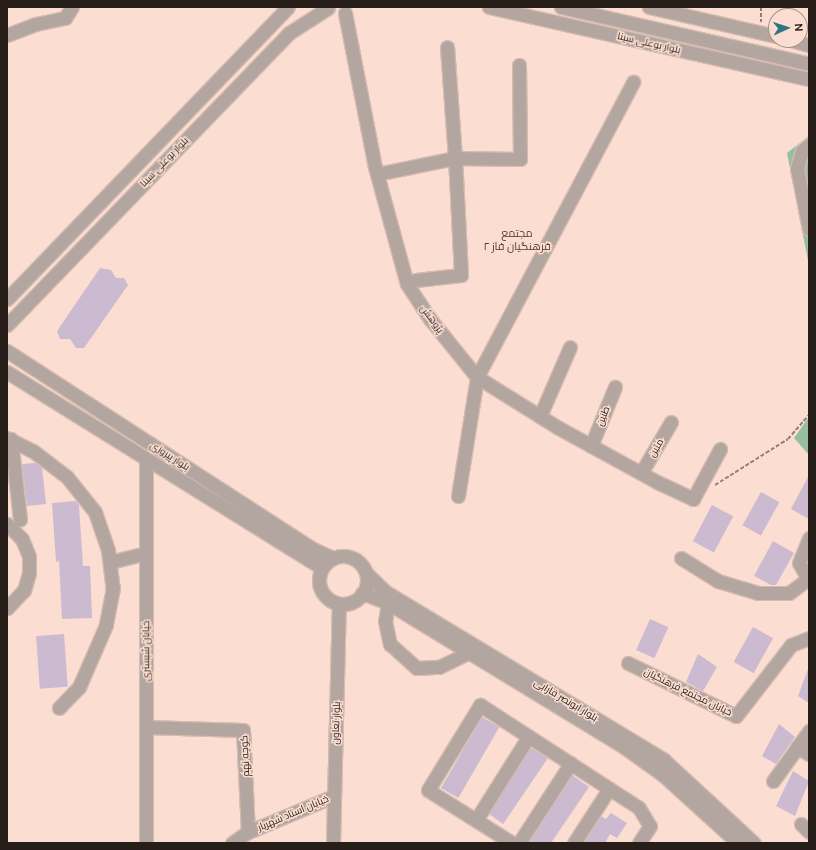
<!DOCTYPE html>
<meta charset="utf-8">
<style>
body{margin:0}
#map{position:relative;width:816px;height:850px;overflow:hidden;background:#fbded1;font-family:Ubuntu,Cairo,sans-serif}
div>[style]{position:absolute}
.green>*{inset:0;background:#96bf9f}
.building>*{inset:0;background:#ccbad0;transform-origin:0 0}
.path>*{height:2px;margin-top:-1px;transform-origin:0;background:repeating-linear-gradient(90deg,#927e76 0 4px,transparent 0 6px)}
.roads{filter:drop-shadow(1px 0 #d5bbb0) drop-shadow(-1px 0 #d5bbb0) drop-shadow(0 1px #d5bbb0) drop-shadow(0 -1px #d5bbb0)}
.minor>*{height:13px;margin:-6.5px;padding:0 6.5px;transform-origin:6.5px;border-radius:6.5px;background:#b3a6a1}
.minor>.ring{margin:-6.5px;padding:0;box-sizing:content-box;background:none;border:13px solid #b3a6a1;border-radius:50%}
span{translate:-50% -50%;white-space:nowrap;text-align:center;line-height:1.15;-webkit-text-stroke:3px #fbded1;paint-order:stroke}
.street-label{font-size:10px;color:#271d19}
.neighbourhood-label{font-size:11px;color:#533c32}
.frame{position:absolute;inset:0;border:8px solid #271d19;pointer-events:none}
.north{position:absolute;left:768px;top:8px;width:40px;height:40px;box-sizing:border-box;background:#fbded1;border:1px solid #a69187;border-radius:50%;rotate:87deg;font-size:11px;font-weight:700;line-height:16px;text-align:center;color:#271d19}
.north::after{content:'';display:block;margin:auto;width:14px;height:18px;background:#307583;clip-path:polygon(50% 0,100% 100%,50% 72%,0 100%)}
</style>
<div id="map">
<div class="green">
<i style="clip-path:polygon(809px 136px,809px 266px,787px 153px)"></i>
<i style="clip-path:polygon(809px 417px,809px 455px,794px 438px)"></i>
</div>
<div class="building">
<i style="clip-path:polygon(100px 268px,111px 270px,116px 278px,124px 278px,128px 285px,84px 348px,76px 348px,70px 339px,60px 339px,57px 331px)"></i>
<i style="clip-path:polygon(35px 463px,42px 468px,46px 504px,27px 506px,22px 464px)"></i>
<i style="clip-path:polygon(809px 475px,809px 519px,791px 509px)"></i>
<i style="left:761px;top:492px;width:21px;height:38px;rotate:29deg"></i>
<i style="clip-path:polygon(76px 501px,79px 505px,83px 566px,90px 566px,92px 618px,62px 619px,59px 561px,56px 562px,52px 503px)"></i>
<i style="left:712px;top:505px;width:24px;height:41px;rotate:28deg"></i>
<i style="clip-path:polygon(773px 541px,794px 553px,776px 585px,771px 585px,754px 576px)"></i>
<i style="left:650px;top:619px;width:20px;height:34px;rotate:24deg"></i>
<i style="left:753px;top:627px;width:23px;height:40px;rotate:29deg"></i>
<i style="left:64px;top:634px;width:53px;height:28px;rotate:86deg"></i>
<i style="clip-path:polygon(698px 654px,717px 667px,703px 691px,686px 682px)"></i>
<i style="clip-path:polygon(808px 669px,809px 669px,809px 703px,798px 696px)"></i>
<i style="left:482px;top:717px;width:20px;height:82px;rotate:30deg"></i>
<i style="clip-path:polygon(779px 724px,795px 737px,776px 764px,762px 756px)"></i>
<i style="clip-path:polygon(531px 748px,548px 758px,503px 824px,489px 814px)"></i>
<i style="clip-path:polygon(793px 771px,809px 781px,795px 816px,776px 806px)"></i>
<i style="clip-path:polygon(572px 775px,589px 787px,551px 843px,529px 843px)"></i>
<i style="clip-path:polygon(611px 813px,627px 823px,617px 838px,610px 834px,605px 843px,584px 843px,601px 816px,606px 819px)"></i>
</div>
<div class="path">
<i style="left:761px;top:7px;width:15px;rotate:90deg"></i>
<i style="left:715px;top:485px;width:86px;rotate:-32.2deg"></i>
<i style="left:788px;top:439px;width:32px;rotate:-49deg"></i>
</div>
<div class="roads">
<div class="minor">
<i style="left:489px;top:7px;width:328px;rotate:12.7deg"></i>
<i style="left:561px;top:7px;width:254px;rotate:12.9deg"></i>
<i style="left:649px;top:7px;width:130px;rotate:12.9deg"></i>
<i style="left:345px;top:13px;width:157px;rotate:79deg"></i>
<i style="left:375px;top:167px;width:121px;rotate:74.7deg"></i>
<i style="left:407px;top:284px;width:42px;rotate:56.7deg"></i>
<i style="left:430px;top:319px;width:75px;rotate:51deg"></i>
<i style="left:477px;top:377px;width:94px;rotate:32deg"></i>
<i style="left:557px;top:427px;width:114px;rotate:28.8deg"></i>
<i style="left:657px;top:482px;width:40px;rotate:25deg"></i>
<i style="left:693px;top:499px;width:57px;rotate:-61.6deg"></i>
<i style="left:7px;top:35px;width:31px;rotate:-21deg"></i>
<i style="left:36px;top:24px;width:30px;rotate:-12deg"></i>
<i style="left:65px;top:18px;width:13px;rotate:-58deg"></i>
<i style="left:791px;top:40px;width:19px;rotate:16deg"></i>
<i style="left:809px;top:145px;width:9px;rotate:139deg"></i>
<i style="left:802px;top:151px;width:18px;rotate:106deg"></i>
<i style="left:797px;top:168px;width:62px;rotate:78.9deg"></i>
<i style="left:377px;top:174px;width:80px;rotate:-11.6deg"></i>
<i style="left:455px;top:158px;width:111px;rotate:-94.1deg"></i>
<i style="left:416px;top:280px;width:45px;rotate:-6.3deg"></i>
<i style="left:461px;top:275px;width:117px;rotate:-92.9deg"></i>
<i style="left:455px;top:158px;width:65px;rotate:0.9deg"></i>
<i style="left:520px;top:159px;width:94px;rotate:-90.6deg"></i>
<i style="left:7px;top:299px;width:405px;rotate:-46.1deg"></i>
<i style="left:7px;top:325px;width:406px;rotate:-46deg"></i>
<i style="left:289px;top:33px;width:46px;rotate:-32.7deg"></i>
<i style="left:7px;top:351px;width:367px;rotate:32.9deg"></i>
<i style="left:315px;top:550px;width:20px;rotate:24deg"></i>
<i style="left:7px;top:372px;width:371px;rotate:31.9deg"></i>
<i style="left:540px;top:416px;width:75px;rotate:-66.5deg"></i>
<i style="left:7px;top:438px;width:29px;rotate:27deg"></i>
<i style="left:33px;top:451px;width:43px;rotate:37.4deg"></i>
<i style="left:67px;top:477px;width:45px;rotate:51.3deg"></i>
<i style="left:95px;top:512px;width:40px;rotate:71.1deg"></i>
<i style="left:108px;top:550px;width:38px;rotate:83deg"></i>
<i style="left:113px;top:588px;width:38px;rotate:101deg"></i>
<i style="left:106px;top:625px;width:68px;rotate:113.5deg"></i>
<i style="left:79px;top:687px;width:29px;rotate:134deg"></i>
<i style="left:11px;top:439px;width:81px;rotate:83.6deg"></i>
<i style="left:591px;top:446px;width:64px;rotate:-67.9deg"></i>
<i style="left:146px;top:459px;width:384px;rotate:90deg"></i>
<i style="left:641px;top:473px;width:59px;rotate:-59.5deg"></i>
<i style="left:458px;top:496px;width:121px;rotate:-80.9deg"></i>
<i style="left:477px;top:377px;width:334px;rotate:-62.1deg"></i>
<i style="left:7px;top:524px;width:21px;rotate:45deg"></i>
<i style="left:22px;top:539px;width:18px;rotate:68deg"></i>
<i style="left:29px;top:556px;width:17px;rotate:90deg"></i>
<i style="left:29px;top:573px;width:18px;rotate:106deg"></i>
<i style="left:24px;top:590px;width:25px;rotate:133deg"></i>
<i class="ring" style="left:319px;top:556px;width:35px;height:35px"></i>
<i style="left:681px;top:558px;width:44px;rotate:31.9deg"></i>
<i style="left:718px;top:581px;width:42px;rotate:16.7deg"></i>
<i style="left:758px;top:593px;width:31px"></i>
<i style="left:789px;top:593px;width:25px;rotate:-37deg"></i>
<i style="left:110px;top:562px;width:37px;rotate:-14deg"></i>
<i style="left:366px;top:573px;width:28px;rotate:44deg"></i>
<i style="left:386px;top:592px;width:325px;rotate:31.1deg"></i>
<i style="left:664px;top:760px;width:122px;rotate:42.7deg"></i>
<i style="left:808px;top:579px;width:18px;rotate:-119deg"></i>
<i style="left:799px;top:563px;width:27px;rotate:-68deg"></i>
<i style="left:362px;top:593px;width:28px;rotate:21deg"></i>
<i style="left:388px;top:603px;width:276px;rotate:31.4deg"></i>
<i style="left:624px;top:747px;width:48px;rotate:35.7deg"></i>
<i style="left:663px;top:775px;width:101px;rotate:42.2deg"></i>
<i style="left:388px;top:603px;width:18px;rotate:99deg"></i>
<i style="left:385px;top:621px;width:24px;rotate:78deg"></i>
<i style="left:390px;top:644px;width:36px;rotate:42deg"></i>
<i style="left:417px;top:668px;width:22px;rotate:-3deg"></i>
<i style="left:439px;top:667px;width:32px;rotate:-26deg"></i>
<i style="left:468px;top:653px;width:7px;rotate:-56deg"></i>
<i style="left:628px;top:663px;width:120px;rotate:26.1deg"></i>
<i style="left:736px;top:716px;width:90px;rotate:-52.2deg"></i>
<i style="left:791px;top:645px;width:19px;rotate:-21deg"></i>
<i style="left:146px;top:727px;width:97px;rotate:1.8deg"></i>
<i style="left:243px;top:730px;width:102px;rotate:87.2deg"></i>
<i style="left:797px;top:747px;width:14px;rotate:30deg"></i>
<i style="left:773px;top:781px;width:62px;rotate:-54.2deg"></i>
<i style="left:476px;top:820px;width:99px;rotate:-57.8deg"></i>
<i style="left:801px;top:824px;width:11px;rotate:45deg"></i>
<i style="left:232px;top:843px;width:19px;rotate:-35deg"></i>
<i style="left:248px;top:832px;width:93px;rotate:-22.7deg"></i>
<i style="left:333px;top:843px;width:239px;rotate:-88.6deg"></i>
<i style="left:512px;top:843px;width:99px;rotate:-147.8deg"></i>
<i style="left:428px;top:790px;width:100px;rotate:-58.5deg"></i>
<i style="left:480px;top:705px;width:189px;rotate:32.9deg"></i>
<i style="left:639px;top:808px;width:21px;rotate:59deg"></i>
<i style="left:650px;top:826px;width:20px;rotate:123deg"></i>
<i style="left:519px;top:843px;width:95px;rotate:-57deg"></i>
<i style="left:574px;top:843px;width:64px;rotate:-57.1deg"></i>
</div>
</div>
<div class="street-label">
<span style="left:649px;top:43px;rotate:13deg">بلوار بوعلی سینا</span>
<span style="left:164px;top:162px;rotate:-46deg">بلوار بوعلی سینا</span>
<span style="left:432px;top:319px;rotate:54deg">پژوهش</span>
<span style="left:603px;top:416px;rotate:-68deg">طنین</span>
<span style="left:656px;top:448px;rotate:-60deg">متین</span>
<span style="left:170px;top:456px;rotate:33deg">بلوار پیروزی</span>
<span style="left:146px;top:651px;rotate:-90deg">خیابان شبستری</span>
<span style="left:688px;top:692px;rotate:26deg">خیابان مجتمع فرهنگیان</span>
<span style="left:566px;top:700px;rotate:31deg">بلوار ابونصر فارابی</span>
<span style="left:336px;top:723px;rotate:-88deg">بلوار تعاون</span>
<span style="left:245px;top:756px;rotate:-93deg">کوچه نهم</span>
<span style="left:293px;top:813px;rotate:-23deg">خیابان استاد شهریار</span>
</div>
<div class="neighbourhood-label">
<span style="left:517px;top:240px">مجتمع<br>فرهنگیان فاز ۲</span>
</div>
<div class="frame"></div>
<div class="north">N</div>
</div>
